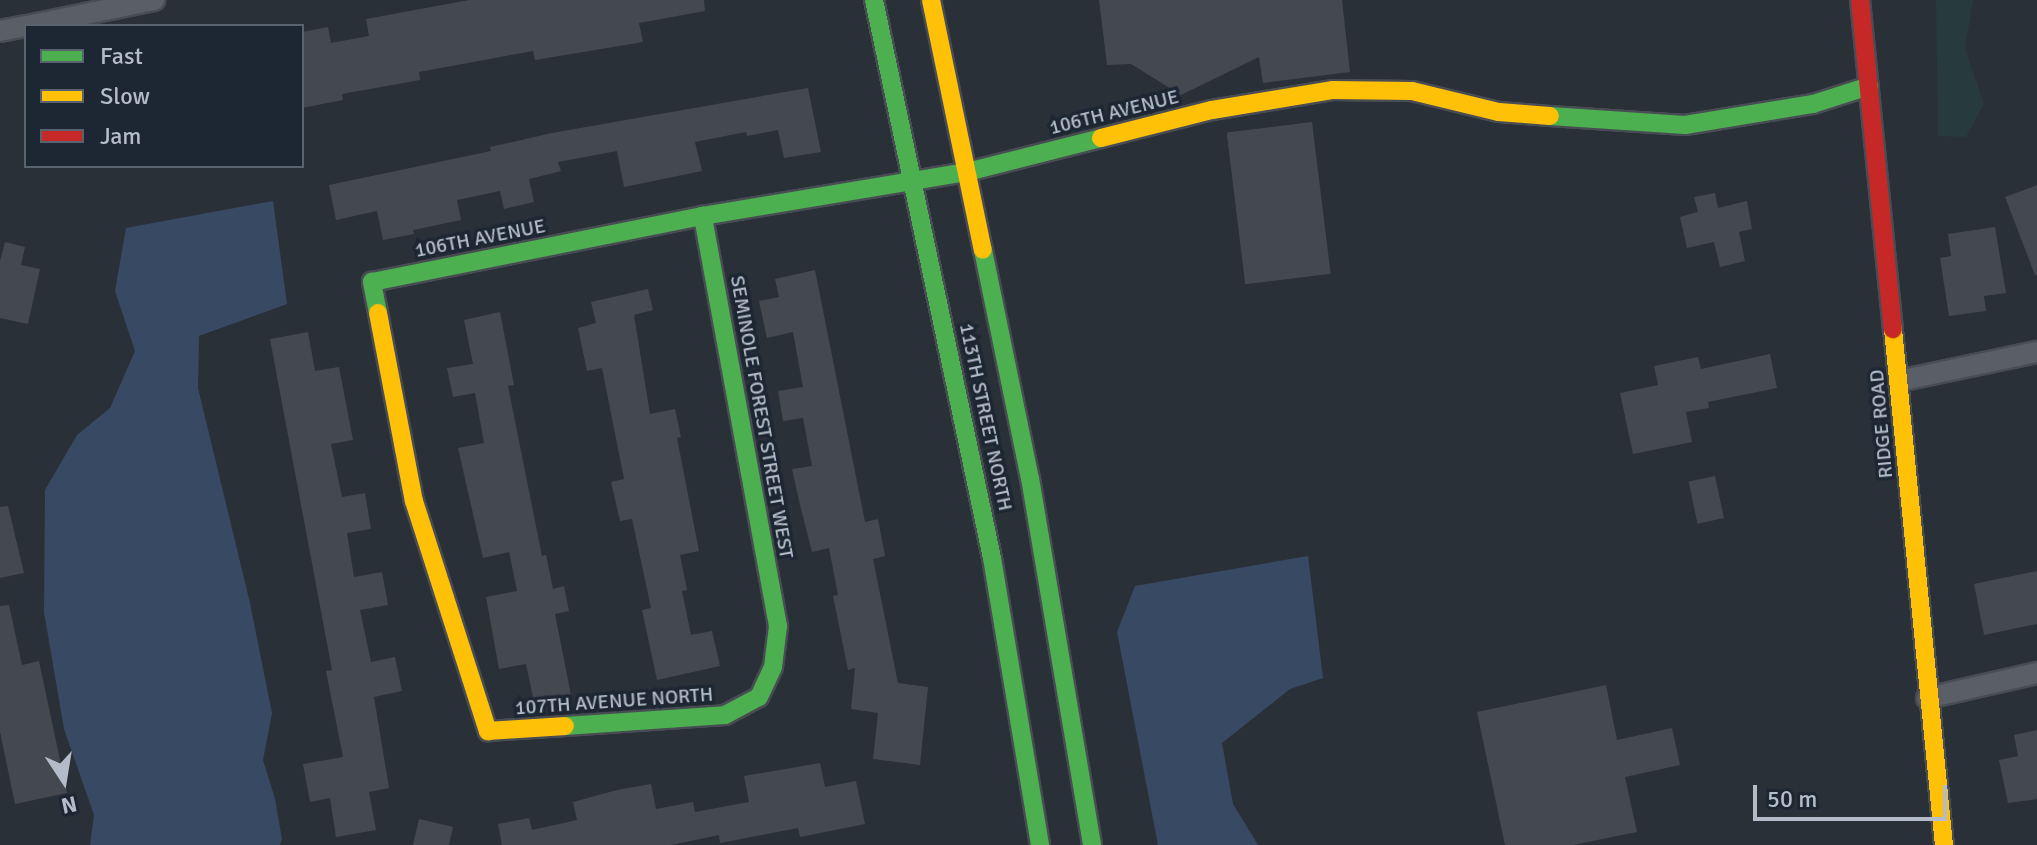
<!DOCTYPE html>
<style>
body{margin:0}
#map{position:relative;width:2037px;height:845px;overflow:hidden;background:#2a3038;font-family:Signika,sans-serif}
div>[style]{position:absolute}
.green>*{inset:0;background:#273a3e}
.water>*{inset:0;background:#384963}
.building>*{inset:0;background:#444950;transform-origin:0 0}
.roads{filter:drop-shadow(2px 0 #484c53) drop-shadow(-2px 0 #484c53) drop-shadow(0 2px #484c53) drop-shadow(0 -2px #484c53)}
.street>*{height:20px;margin:-10px;padding:0 10px;transform-origin:10px;border-radius:10px;background:#5a5e66}
.fast>*{height:18px;margin:-9px;padding:0 9px;transform-origin:9px;border-radius:9px;background:#4caf50}
.slow>*{height:18px;margin:-9px;padding:0 9px;transform-origin:9px;border-radius:9px;background:#ffc107}
.jam>*{height:18px;margin:-9px;padding:0 9px;transform-origin:9px;border-radius:9px;background:#c62828}
span{translate:-50% -50%;white-space:nowrap;text-align:center;line-height:1.15;-webkit-text-stroke:7px #1d2633;paint-order:stroke}
.street-label{font-size:20px;color:#b4bcc9}
.legend{position:absolute;left:24px;top:24px;width:280px;height:144px;box-sizing:border-box;background:#1d2633;border:2px solid #59626f;margin:0;padding:10px 14px;list-style:none;font-size:24px;color:#b4bcc9}
.legend li{display:flex;align-items:center;gap:16px;height:40px}
.legend b{width:40px;border:2px solid #59626f}
.north{position:absolute;left:24px;top:741px;width:80px;height:80px;-webkit-text-stroke:6px #1d2633;paint-order:stroke;rotate:168deg;font-size:22px;font-weight:700;line-height:32px;text-align:center;color:#b4bcc9}
.north::after{content:'';display:block;margin:auto;width:28px;height:36px;background:#b4bcc9;clip-path:polygon(50% 0,100% 100%,50% 72%,0 100%)}
.scale{position:absolute;left:1753px;top:785px;width:194px;height:36px;box-sizing:border-box;border:4px solid #b4bcc9;border-top:0;padding-left:10px;font-size:24px;line-height:28px;white-space:nowrap;color:#b4bcc9;-webkit-text-stroke:6px #1d2633;paint-order:stroke}
</style>
<div id="map">
<div class="green">
<i style="clip-path:polygon(1936px 0,1973px 0,1965px 49px,1984px 104px,1966px 137px,1938px 136px)"></i>
</div>
<div class="water">
<i style="clip-path:polygon(273px 201px,287px 304px,199px 336px,198px 388px,250px 603px,272px 713px,263px 760px,275px 799px,282px 839px,280px 845px,90px 845px,94px 815px,64px 729px,44px 612px,45px 490px,77px 435px,110px 408px,135px 351px,115px 291px,126px 228px)"></i>
<i style="clip-path:polygon(1308px 556px,1323px 678px,1290px 689px,1222px 743px,1233px 804px,1258px 845px,1158px 845px,1117px 632px,1135px 586px)"></i>
</div>
<div class="building">
<i style="clip-path:polygon(469px 0,704px 0,705px 11px,639px 23px,643px 42px,535px 60px,533px 51px,419px 72px,420px 80px,342px 94px,343px 100px,302px 108px,302px 32px,328px 27px,331px 43px,369px 36px,366px 19px)"></i>
<i style="clip-path:polygon(1099px 0,1342px 0,1350px 72px,1263px 83px,1259px 57px,1181px 95px,1131px 64px,1107px 65px)"></i>
<i style="clip-path:polygon(808px 88px,821px 152px,784px 158px,778px 130px,747px 136px,746px 132px,695px 142px,702px 171px,624px 187px,617px 151px,558px 162px,561px 171px,529px 179px,534px 202px,504px 209px,500px 191px,457px 200px,461px 220px,413px 230px,414px 234px,383px 240px,377px 211px,336px 220px,329px 185px,491px 151px,490px 147px,552px 133px)"></i>
<i style="left:1312px;top:122px;width:153px;height:86px;rotate:83deg"></i>
<i style="clip-path:polygon(2037px 185px,2037px 275px,2035px 275px,2005px 197px)"></i>
<i style="clip-path:polygon(1715px 193px,1718px 208px,1747px 201px,1752px 229px,1739px 232px,1745px 261px,1720px 267px,1714px 242px,1687px 248px,1680px 217px,1698px 212px,1694px 197px)"></i>
<i style="clip-path:polygon(1995px 227px,2006px 293px,1984px 296px,1986px 311px,1949px 316px,1940px 258px,1951px 256px,1948px 234px)"></i>
<i style="clip-path:polygon(5px 242px,25px 247px,21px 265px,40px 269px,28px 324px,0 318px,0 261px)"></i>
<i style="clip-path:polygon(815px 270px,865px 522px,878px 519px,885px 556px,873px 559px,898px 683px,928px 687px,920px 765px,873px 759px,878px 713px,851px 709px,855px 668px,848px 670px,833px 596px,838px 595px,829px 548px,812px 552px,800px 505px,792px 469px,812px 466px,803px 418px,783px 421px,778px 391px,803px 387px,793px 332px,767px 338px,759px 301px,779px 297px,775px 279px)"></i>
<i style="clip-path:polygon(648px 289px,653px 310px,634px 315px,650px 414px,675px 409px,681px 437px,677px 438px,699px 551px,680px 555px,687px 590px,682px 591px,691px 635px,712px 631px,720px 666px,657px 680px,642px 610px,651px 608px,632px 519px,620px 521px,611px 482px,624px 479px,602px 368px,587px 371px,578px 328px,596px 323px,591px 302px)"></i>
<i style="clip-path:polygon(500px 312px,514px 385px,508px 386px,542px 556px,546px 555px,553px 589px,564px 586px,569px 611px,555px 614px,571px 695px,534px 702px,526px 664px,499px 669px,486px 597px,517px 591px,509px 552px,483px 558px,458px 448px,484px 443px,475px 393px,453px 397px,447px 368px,473px 364px,464px 320px)"></i>
<i style="clip-path:polygon(308px 332px,315px 371px,339px 367px,353px 440px,331px 444px,342px 497px,365px 493px,371px 529px,347px 533px,354px 577px,382px 572px,388px 605px,360px 610px,371px 662px,395px 657px,402px 691px,374px 697px,389px 788px,369px 792px,376px 830px,336px 837px,330px 798px,310px 802px,303px 764px,343px 757px,326px 671px,332px 670px,270px 339px)"></i>
<i style="clip-path:polygon(1770px 354px,1777px 388px,1708px 402px,1709px 408px,1686px 412px,1692px 442px,1633px 454px,1620px 393px,1658px 385px,1654px 366px,1698px 357px,1701px 369px)"></i>
<i style="left:1715px;top:476px;width:43px;height:27px;rotate:78deg"></i>
<i style="clip-path:polygon(8px 506px,24px 573px,0 578px,0 507px)"></i>
<i style="clip-path:polygon(2037px 571px,2037px 624px,1984px 635px,1974px 584px)"></i>
<i style="clip-path:polygon(9px 605px,22px 665px,39px 661px,67px 793px,15px 804px,0 732px,0 606px)"></i>
<i style="clip-path:polygon(1606px 685px,1617px 740px,1672px 728px,1680px 765px,1625px 777px,1637px 832px,1573px 845px,1505px 845px,1477px 712px)"></i>
<i style="clip-path:polygon(2037px 730px,2037px 799px,2008px 803px,1999px 760px,2018px 756px,2014px 735px)"></i>
<i style="clip-path:polygon(820px 763px,825px 787px,856px 781px,865px 824px,800px 837px,798px 828px,720px 843px,719px 835px,671px 845px,502px 845px,498px 824px,529px 818px,532px 830px,577px 820px,573px 802px,617px 790px,651px 784px,656px 809px,693px 802px,695px 812px,749px 802px,744px 776px)"></i>
<i style="clip-path:polygon(419px 819px,453px 827px,449px 845px,413px 845px)"></i>
</div>
<div class="roads">
<div class="street">
<i style="left:27px;top:26px;width:130px;rotate:-11.6deg"></i>
<i style="left:0;top:31px;width:26px;rotate:-11deg"></i>
<i style="left:1899px;top:381px;width:141px;rotate:-11.9deg"></i>
<i style="left:1927px;top:698px;width:113px;rotate:-12.8deg"></i>
</div>
<div class="fast">
<i style="left:874px;top:0;width:570px;rotate:78.06deg"></i>
<i style="left:992px;top:558px;width:291px;rotate:80.5deg"></i>
<i style="left:1550px;top:116px;width:135px;rotate:3.8deg"></i>
<i style="left:1685px;top:125px;width:130px;rotate:-9.3deg"></i>
<i style="left:1813px;top:104px;width:59px;rotate:-17.8deg"></i>
<i style="left:983px;top:250px;width:233px;rotate:78.4deg"></i>
<i style="left:1030px;top:478px;width:372px;rotate:80.4deg"></i>
<i style="left:378px;top:313px;width:32px;rotate:-101deg"></i>
<i style="left:372px;top:282px;width:338px;rotate:-11.3deg"></i>
<i style="left:703px;top:216px;width:268px;rotate:-9.5deg"></i>
<i style="left:967px;top:172px;width:138px;rotate:-14.2deg"></i>
<i style="left:565px;top:726px;width:160px;rotate:-3.9deg"></i>
<i style="left:725px;top:715px;width:38px;rotate:-28deg"></i>
<i style="left:759px;top:697px;width:33px;rotate:-65deg"></i>
<i style="left:773px;top:667px;width:41px;rotate:-83deg"></i>
<i style="left:778px;top:626px;width:417px;rotate:-100.4deg"></i>
</div>
<div class="slow">
<i style="left:931px;top:0;width:255px;rotate:78.3deg"></i>
<i style="left:1101px;top:138px;width:114px;rotate:-14.2deg"></i>
<i style="left:1212px;top:110px;width:123px;rotate:-9.4deg"></i>
<i style="left:1333px;top:90px;width:79px;rotate:0.7deg"></i>
<i style="left:1412px;top:91px;width:89px;rotate:13.6deg"></i>
<i style="left:1499px;top:112px;width:51px;rotate:4.5deg"></i>
<i style="left:378px;top:313px;width:191px;rotate:79.2deg"></i>
<i style="left:414px;top:501px;width:242px;rotate:72.2deg"></i>
<i style="left:488px;top:731px;width:77px;rotate:-3.7deg"></i>
<i style="left:1893px;top:329px;width:519px;rotate:84.36deg"></i>
</div>
<div class="jam">
<i style="left:1860px;top:0;width:331px;rotate:84.3deg"></i>
</div>
</div>
<div class="street-label">
<span style="left:1114px;top:112px;rotate:-14deg">106TH AVENUE</span>
<span style="left:480px;top:238px;rotate:-11deg">106TH AVENUE</span>
<span style="left:762px;top:417px;rotate:80deg">SEMINOLE FOREST STREET WEST</span>
<span style="left:986px;top:417px;rotate:78deg">113TH STREET NORTH</span>
<span style="left:1881px;top:424px;rotate:-95deg">RIDGE ROAD</span>
<span style="left:614px;top:701px;rotate:-4deg">107TH AVENUE NORTH</span>
</div>
<ul class="legend">
<li><b style="height:10px;background:#4caf50"></b>Fast</li>
<li><b style="height:10px;background:#ffc107"></b>Slow</li>
<li><b style="height:10px;background:#c62828"></b>Jam</li>
</ul>
<div class="north">N</div>
<div class="scale">50 m</div>
</div>
